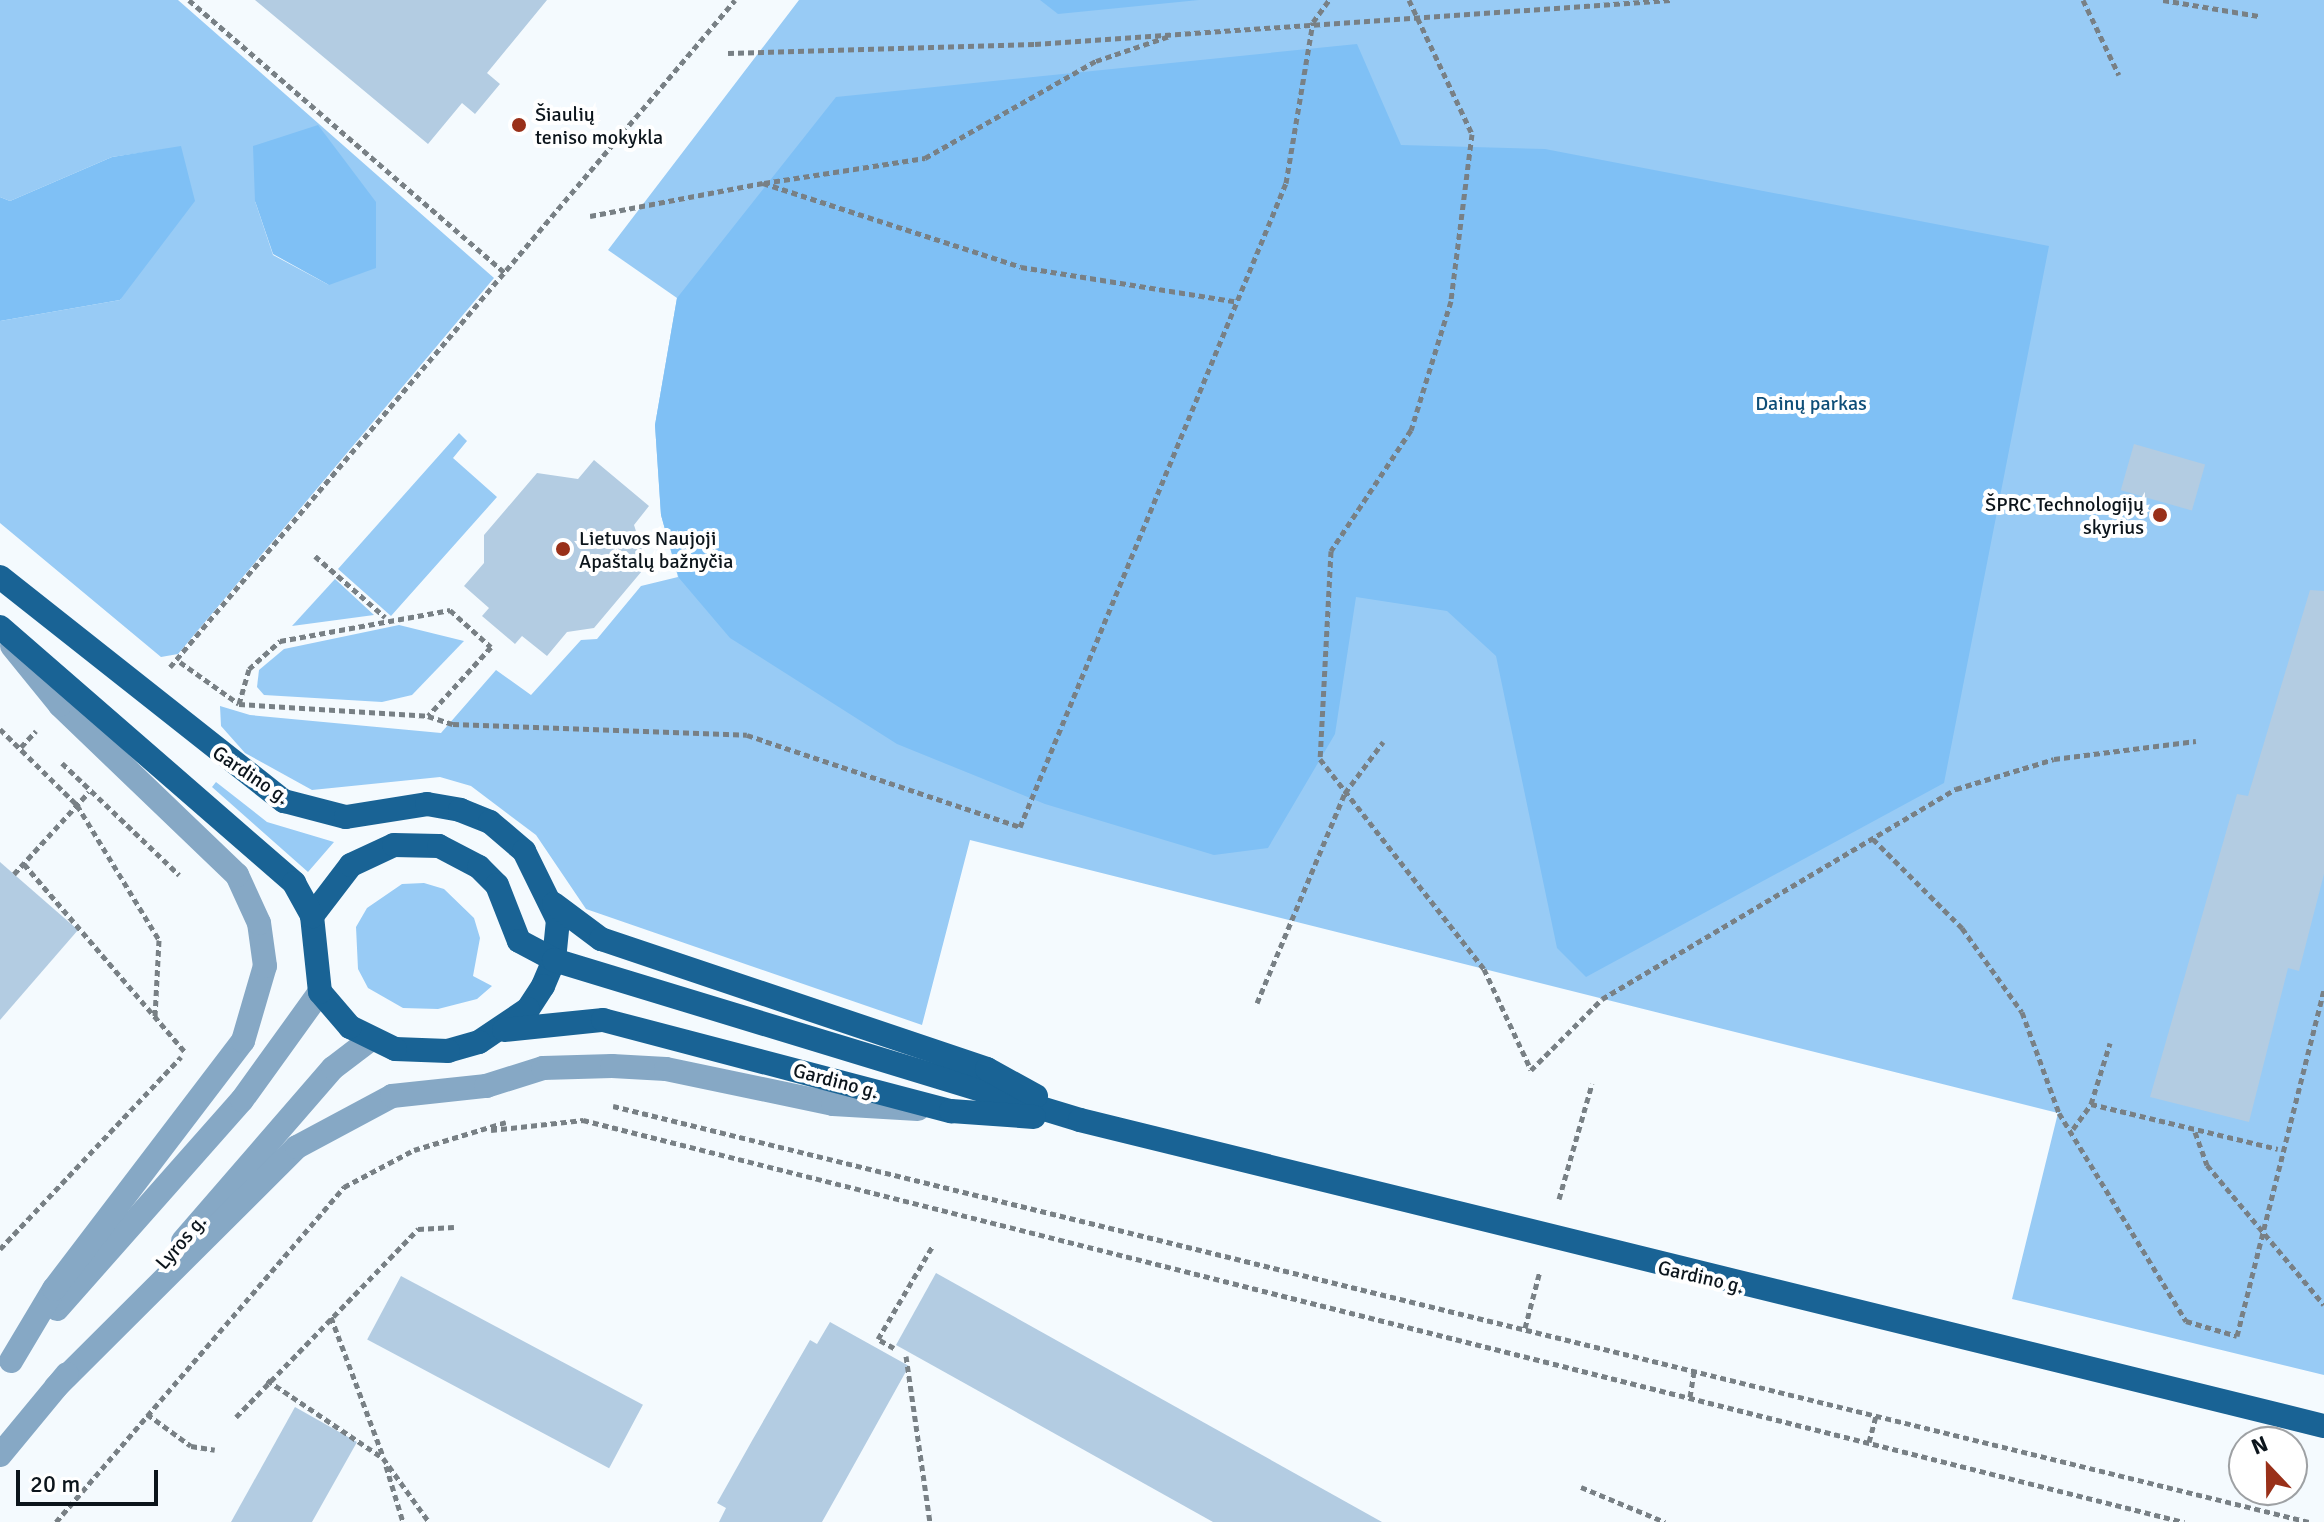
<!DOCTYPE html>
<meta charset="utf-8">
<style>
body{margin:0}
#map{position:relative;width:2324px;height:1522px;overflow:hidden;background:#f4fafe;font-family:Signika,sans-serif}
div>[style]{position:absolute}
.green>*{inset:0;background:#98cbf5}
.forest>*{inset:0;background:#7fc0f5}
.building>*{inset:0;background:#b3cce2;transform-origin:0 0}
.path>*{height:5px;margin-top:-2.5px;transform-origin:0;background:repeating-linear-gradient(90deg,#788085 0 6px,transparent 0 10px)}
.minor>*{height:24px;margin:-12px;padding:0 12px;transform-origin:12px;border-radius:12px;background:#86a8c5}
.major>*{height:24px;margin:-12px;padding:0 12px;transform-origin:12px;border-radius:12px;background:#196395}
.dots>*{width:22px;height:22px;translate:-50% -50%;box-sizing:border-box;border:4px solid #fff;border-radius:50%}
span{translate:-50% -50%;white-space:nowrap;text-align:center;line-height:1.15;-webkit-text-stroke:8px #fff;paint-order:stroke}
.poi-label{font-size:20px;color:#0c151c}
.left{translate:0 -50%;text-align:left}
.right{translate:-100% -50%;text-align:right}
.park-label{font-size:20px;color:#0e4e78}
.street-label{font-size:20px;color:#0c151c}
.north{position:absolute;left:2228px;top:1426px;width:80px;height:80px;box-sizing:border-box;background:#fff;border:2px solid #9ea1a4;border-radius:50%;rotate:338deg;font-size:22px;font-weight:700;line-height:32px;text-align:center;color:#0c151c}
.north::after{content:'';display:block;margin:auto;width:28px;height:36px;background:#993019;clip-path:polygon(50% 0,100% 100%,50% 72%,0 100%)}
.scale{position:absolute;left:16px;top:1470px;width:142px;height:36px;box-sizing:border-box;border:4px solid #0c151c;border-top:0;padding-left:10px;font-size:24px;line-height:28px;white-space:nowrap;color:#0c151c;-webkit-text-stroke:6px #fff;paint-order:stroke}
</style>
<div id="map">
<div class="green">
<i style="clip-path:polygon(evenodd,0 0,178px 0,494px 278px,178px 654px,161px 657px,0 523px,0 321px,120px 300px,181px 147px,112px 157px,10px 201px,0 197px,0 0,255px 201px,329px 285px,273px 255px,255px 201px)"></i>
<i style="clip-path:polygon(799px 0,2324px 0,2324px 1375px,2012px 1299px,2058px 1113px,970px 840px,922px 1025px,586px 909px,536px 835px,471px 786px,440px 777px,312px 790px,245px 753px,221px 726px,220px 706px,250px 715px,441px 733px,496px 670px,531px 695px,581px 640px,597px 639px,641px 586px,678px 577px,661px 515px,655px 425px,677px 298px,608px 250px)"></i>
<i style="clip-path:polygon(459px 433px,467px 441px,453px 458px,497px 497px,391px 616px,338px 569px)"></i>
<i style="clip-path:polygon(335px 579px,374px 615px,292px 626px)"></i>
<i style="clip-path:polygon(399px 625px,464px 641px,412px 695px,382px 702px,264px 695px,257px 687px,259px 670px,284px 649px)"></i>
<i style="clip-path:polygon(216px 782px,267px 822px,334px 842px,308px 872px,212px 787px)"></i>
<i style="clip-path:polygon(424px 883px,444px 889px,474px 918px,480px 938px,473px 976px,492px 986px,477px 999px,438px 1009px,403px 1008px,368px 988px,358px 969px,356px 927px,367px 908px,402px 884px)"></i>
</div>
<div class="forest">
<i style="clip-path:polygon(1040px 0,1199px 0,1058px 14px)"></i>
<i style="clip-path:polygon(1357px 44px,1401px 145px,1545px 149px,2049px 246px,1944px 783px,1586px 977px,1557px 948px,1496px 656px,1447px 611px,1356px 597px,1335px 734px,1268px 848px,1214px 855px,1045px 804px,897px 744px,730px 638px,679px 578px,661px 515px,655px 425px,677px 298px,836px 97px)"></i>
<i style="clip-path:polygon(318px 125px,376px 202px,376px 268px,329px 285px,273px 254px,255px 201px,253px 146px)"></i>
<i style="clip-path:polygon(181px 146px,195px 201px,120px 300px,0 321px,0 197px,10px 201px,112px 157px)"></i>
</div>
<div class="building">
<i style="clip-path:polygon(255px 0,547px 0,487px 73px,500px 84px,475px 114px,462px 103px,428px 144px)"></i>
<i style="left:2134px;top:444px;width:74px;height:48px;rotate:16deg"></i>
<i style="clip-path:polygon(594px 460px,649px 506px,634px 525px,647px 565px,594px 628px,567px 632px,547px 656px,522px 636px,515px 644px,482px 616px,489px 608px,464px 586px,484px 563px,484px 535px,537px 473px,578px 479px)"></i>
<i style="clip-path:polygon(2310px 590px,2324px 591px,2324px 874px,2299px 971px,2288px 968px,2249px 1122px,2150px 1097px,2237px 794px,2248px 796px)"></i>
<i style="clip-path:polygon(0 862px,78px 930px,0 1020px)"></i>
<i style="clip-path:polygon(936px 1273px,1382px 1522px,1213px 1522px,896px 1345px)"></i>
<i style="left:401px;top:1276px;width:274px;height:72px;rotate:28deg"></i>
<i style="clip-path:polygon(830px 1322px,909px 1366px,840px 1490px,822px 1522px,719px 1522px,726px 1508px,717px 1503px,753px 1439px,810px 1340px,817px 1344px)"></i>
<i style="clip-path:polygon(295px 1407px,357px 1442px,312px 1522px,231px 1522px)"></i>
</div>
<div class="path">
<i style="left:189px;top:0;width:419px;rotate:40.8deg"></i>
<i style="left:1409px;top:0;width:148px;rotate:64.8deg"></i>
<i style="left:1472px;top:134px;width:168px;rotate:97.2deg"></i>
<i style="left:1451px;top:301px;width:135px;rotate:107.2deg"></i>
<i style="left:1411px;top:430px;width:145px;rotate:123.5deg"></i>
<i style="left:1331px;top:551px;width:208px;rotate:93deg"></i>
<i style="left:1320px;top:759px;width:266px;rotate:52deg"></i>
<i style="left:1484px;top:969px;width:111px;rotate:65deg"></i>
<i style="left:1531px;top:1070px;width:100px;rotate:-45deg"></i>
<i style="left:1602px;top:999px;width:412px;rotate:-30.7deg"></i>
<i style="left:1956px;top:789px;width:102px;rotate:-17deg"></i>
<i style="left:2054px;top:759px;width:143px;rotate:-7.2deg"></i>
<i style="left:2083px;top:0;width:83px;rotate:64.4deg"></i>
<i style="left:2163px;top:0;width:97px;rotate:9.5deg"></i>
<i style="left:728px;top:53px;width:307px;rotate:-1.7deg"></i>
<i style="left:1035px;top:44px;width:637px;rotate:-3.96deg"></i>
<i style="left:764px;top:183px;width:163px;rotate:-8.8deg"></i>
<i style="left:925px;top:158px;width:197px;rotate:-29.6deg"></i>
<i style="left:1096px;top:61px;width:78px;rotate:-18.7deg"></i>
<i style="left:590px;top:216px;width:176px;rotate:-10.8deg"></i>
<i style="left:763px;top:183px;width:271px;rotate:18deg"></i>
<i style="left:1021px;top:267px;width:216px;rotate:9.1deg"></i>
<i style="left:315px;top:556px;width:93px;rotate:41.1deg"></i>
<i style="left:180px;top:662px;width:72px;rotate:35.4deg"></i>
<i style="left:239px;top:704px;width:189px;rotate:3.6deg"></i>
<i style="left:428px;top:716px;width:26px;rotate:18deg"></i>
<i style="left:453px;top:724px;width:294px;rotate:2.1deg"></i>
<i style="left:747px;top:735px;width:288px;rotate:18.6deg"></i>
<i style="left:1020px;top:827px;width:697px;rotate:-67.56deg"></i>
<i style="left:1286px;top:183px;width:163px;rotate:-80.5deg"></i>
<i style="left:1313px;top:22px;width:27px;rotate:-54deg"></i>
<i style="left:170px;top:667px;width:874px;rotate:-49.73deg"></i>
<i style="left:239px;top:704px;width:36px;rotate:-74deg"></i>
<i style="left:249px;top:669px;width:42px;rotate:-42.1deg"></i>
<i style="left:280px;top:641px;width:173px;rotate:-10.3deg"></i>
<i style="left:450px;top:610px;width:55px;rotate:42.1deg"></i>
<i style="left:491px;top:647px;width:93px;rotate:132.4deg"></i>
<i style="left:0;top:729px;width:108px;rotate:44.6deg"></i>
<i style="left:77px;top:805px;width:158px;rotate:58.7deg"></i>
<i style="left:159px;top:940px;width:77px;rotate:93deg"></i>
<i style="left:21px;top:747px;width:22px;rotate:-47deg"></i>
<i style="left:62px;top:763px;width:162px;rotate:43.7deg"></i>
<i style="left:1873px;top:839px;width:126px;rotate:45deg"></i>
<i style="left:1962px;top:928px;width:103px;rotate:54.5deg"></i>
<i style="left:2022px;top:1012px;width:108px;rotate:69.9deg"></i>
<i style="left:2059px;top:1113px;width:244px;rotate:58.6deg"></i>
<i style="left:2186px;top:1321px;width:53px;rotate:16.4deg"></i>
<i style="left:2237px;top:1336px;width:358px;rotate:-75.9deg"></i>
<i style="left:24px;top:864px;width:248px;rotate:49.4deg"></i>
<i style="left:14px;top:874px;width:111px;rotate:-47.6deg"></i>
<i style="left:1257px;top:1003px;width:228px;rotate:-67.3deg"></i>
<i style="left:1345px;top:793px;width:64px;rotate:-53.3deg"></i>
<i style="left:2091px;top:1104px;width:64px;rotate:-72.7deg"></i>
<i style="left:613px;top:1106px;width:1746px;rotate:13.78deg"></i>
<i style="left:2073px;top:1129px;width:31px;rotate:-54deg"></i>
<i style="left:2091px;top:1104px;width:192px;rotate:13.5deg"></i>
<i style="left:491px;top:1130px;width:93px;rotate:-6.2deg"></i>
<i style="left:583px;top:1120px;width:1651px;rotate:14.1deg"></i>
<i style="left:2195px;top:1132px;width:35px;rotate:70deg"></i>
<i style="left:2207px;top:1165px;width:182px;rotate:50.1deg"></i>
<i style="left:1559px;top:1199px;width:120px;rotate:-74deg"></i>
<i style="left:0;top:1249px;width:264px;rotate:-46.7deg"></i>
<i style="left:331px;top:1317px;width:148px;rotate:69.5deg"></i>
<i style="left:1525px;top:1328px;width:59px;rotate:-75.3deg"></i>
<i style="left:894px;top:1348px;width:18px;rotate:-151deg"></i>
<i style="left:878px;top:1339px;width:107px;rotate:-59.6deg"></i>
<i style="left:906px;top:1356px;width:168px;rotate:81.8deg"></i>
<i style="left:267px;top:1380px;width:140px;rotate:33.9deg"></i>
<i style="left:383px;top:1458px;width:79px;rotate:54.3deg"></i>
<i style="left:1690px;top:1397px;width:25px;rotate:-81deg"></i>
<i style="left:147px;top:1414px;width:54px;rotate:36deg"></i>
<i style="left:191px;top:1446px;width:24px;rotate:9deg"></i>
<i style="left:236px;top:1417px;width:262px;rotate:-45.9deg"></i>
<i style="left:418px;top:1229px;width:36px;rotate:-3deg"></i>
<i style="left:1869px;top:1442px;width:28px;rotate:-75deg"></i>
<i style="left:386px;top:1466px;width:59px;rotate:73.1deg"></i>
<i style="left:1581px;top:1487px;width:91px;rotate:22.6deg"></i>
<i style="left:56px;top:1522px;width:442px;rotate:-49.3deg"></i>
<i style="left:344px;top:1187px;width:79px;rotate:-27.9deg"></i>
<i style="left:414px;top:1150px;width:96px;rotate:-16.9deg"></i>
</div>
<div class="minor">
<i style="left:183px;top:1241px;width:229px;rotate:-49.1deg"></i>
<i style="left:333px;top:1068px;width:48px;rotate:-37.3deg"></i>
<i style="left:57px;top:1309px;width:279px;rotate:-48.5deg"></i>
<i style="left:242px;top:1100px;width:133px;rotate:-54.2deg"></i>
<i style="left:11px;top:1361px;width:84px;rotate:-59.2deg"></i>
<i style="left:54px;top:1289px;width:312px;rotate:-52.7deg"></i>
<i style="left:243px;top:1041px;width:78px;rotate:-73.7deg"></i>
<i style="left:265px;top:966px;width:43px;rotate:-97.9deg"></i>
<i style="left:259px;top:923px;width:53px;rotate:-114.6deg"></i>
<i style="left:237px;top:875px;width:245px;rotate:-136.2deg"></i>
<i style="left:60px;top:705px;width:76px;rotate:-129.1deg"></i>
<i style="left:56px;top:1387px;width:340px;rotate:-44.9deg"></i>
<i style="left:297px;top:1147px;width:108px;rotate:-28.2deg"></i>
<i style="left:392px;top:1096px;width:95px;rotate:-6.1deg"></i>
<i style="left:486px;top:1086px;width:60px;rotate:-17.5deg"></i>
<i style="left:543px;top:1068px;width:69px;rotate:-1.7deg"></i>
<i style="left:612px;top:1066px;width:54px;rotate:3.2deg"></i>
<i style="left:666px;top:1069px;width:171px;rotate:11.8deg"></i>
<i style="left:833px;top:1104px;width:85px;rotate:3.4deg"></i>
<i style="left:0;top:1455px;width:105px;rotate:-50.4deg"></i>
</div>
<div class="major">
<i style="left:0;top:577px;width:362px;rotate:38.3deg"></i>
<i style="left:284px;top:801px;width:64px;rotate:14.5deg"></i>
<i style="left:346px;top:817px;width:82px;rotate:-9.1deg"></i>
<i style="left:427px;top:804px;width:34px;rotate:10deg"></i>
<i style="left:460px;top:810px;width:32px;rotate:22deg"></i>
<i style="left:490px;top:822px;width:45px;rotate:40.5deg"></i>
<i style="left:524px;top:851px;width:77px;rotate:63.8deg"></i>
<i style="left:558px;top:920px;width:40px;rotate:95.7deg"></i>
<i style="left:554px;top:960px;width:28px;rotate:113deg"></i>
<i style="left:543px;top:986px;width:27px;rotate:123deg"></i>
<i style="left:528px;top:1009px;width:59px;rotate:146deg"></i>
<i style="left:479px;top:1042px;width:32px;rotate:164deg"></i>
<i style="left:448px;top:1051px;width:53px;rotate:-177.8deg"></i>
<i style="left:395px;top:1049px;width:50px;rotate:-153.9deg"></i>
<i style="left:350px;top:1027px;width:46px;rotate:-130.6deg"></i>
<i style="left:320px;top:992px;width:76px;rotate:-96deg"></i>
<i style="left:312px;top:916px;width:64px;rotate:-52.6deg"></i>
<i style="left:351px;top:865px;width:47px;rotate:-24.9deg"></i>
<i style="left:394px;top:845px;width:45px;rotate:1.3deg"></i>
<i style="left:439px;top:846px;width:45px;rotate:27.7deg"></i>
<i style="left:479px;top:867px;width:25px;rotate:45deg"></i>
<i style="left:497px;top:885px;width:60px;rotate:68.6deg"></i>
<i style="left:519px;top:941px;width:40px;rotate:28deg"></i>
<i style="left:554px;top:960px;width:550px;rotate:16.92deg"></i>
<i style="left:1080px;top:1120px;width:1281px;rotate:13.82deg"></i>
<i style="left:0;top:627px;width:390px;rotate:41deg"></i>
<i style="left:294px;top:883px;width:38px;rotate:61deg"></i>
<i style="left:554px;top:904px;width:59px;rotate:36.7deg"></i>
<i style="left:601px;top:939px;width:407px;rotate:18.6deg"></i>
<i style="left:987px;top:1069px;width:56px;rotate:28.9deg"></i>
<i style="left:504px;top:1030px;width:100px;rotate:-5.8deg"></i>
<i style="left:603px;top:1020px;width:360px;rotate:14.7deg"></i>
<i style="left:951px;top:1111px;width:83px;rotate:4.1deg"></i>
</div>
<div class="dots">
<i style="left:519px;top:125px;background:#993019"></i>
<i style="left:2160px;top:515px;background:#993019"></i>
<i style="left:563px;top:549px;background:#993019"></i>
</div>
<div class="poi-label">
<span class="left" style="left:535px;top:126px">Šiaulių<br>teniso mokykla</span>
<span class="right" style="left:2144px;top:516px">ŠPRC Technologijų<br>skyrius</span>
<span class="left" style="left:579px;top:550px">Lietuvos Naujoji<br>Apaštalų bažnyčia</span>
</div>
<div class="park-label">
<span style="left:1811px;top:403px">Dainų parkas</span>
</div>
<div class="street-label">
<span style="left:251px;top:775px;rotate:34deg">Gardino g.</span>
<span style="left:836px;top:1081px;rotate:15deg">Gardino g.</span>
<span style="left:181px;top:1242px;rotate:-49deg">Lyros g.</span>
<span style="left:1701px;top:1277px;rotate:13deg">Gardino g.</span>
</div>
<div class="north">N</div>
<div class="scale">20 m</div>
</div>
